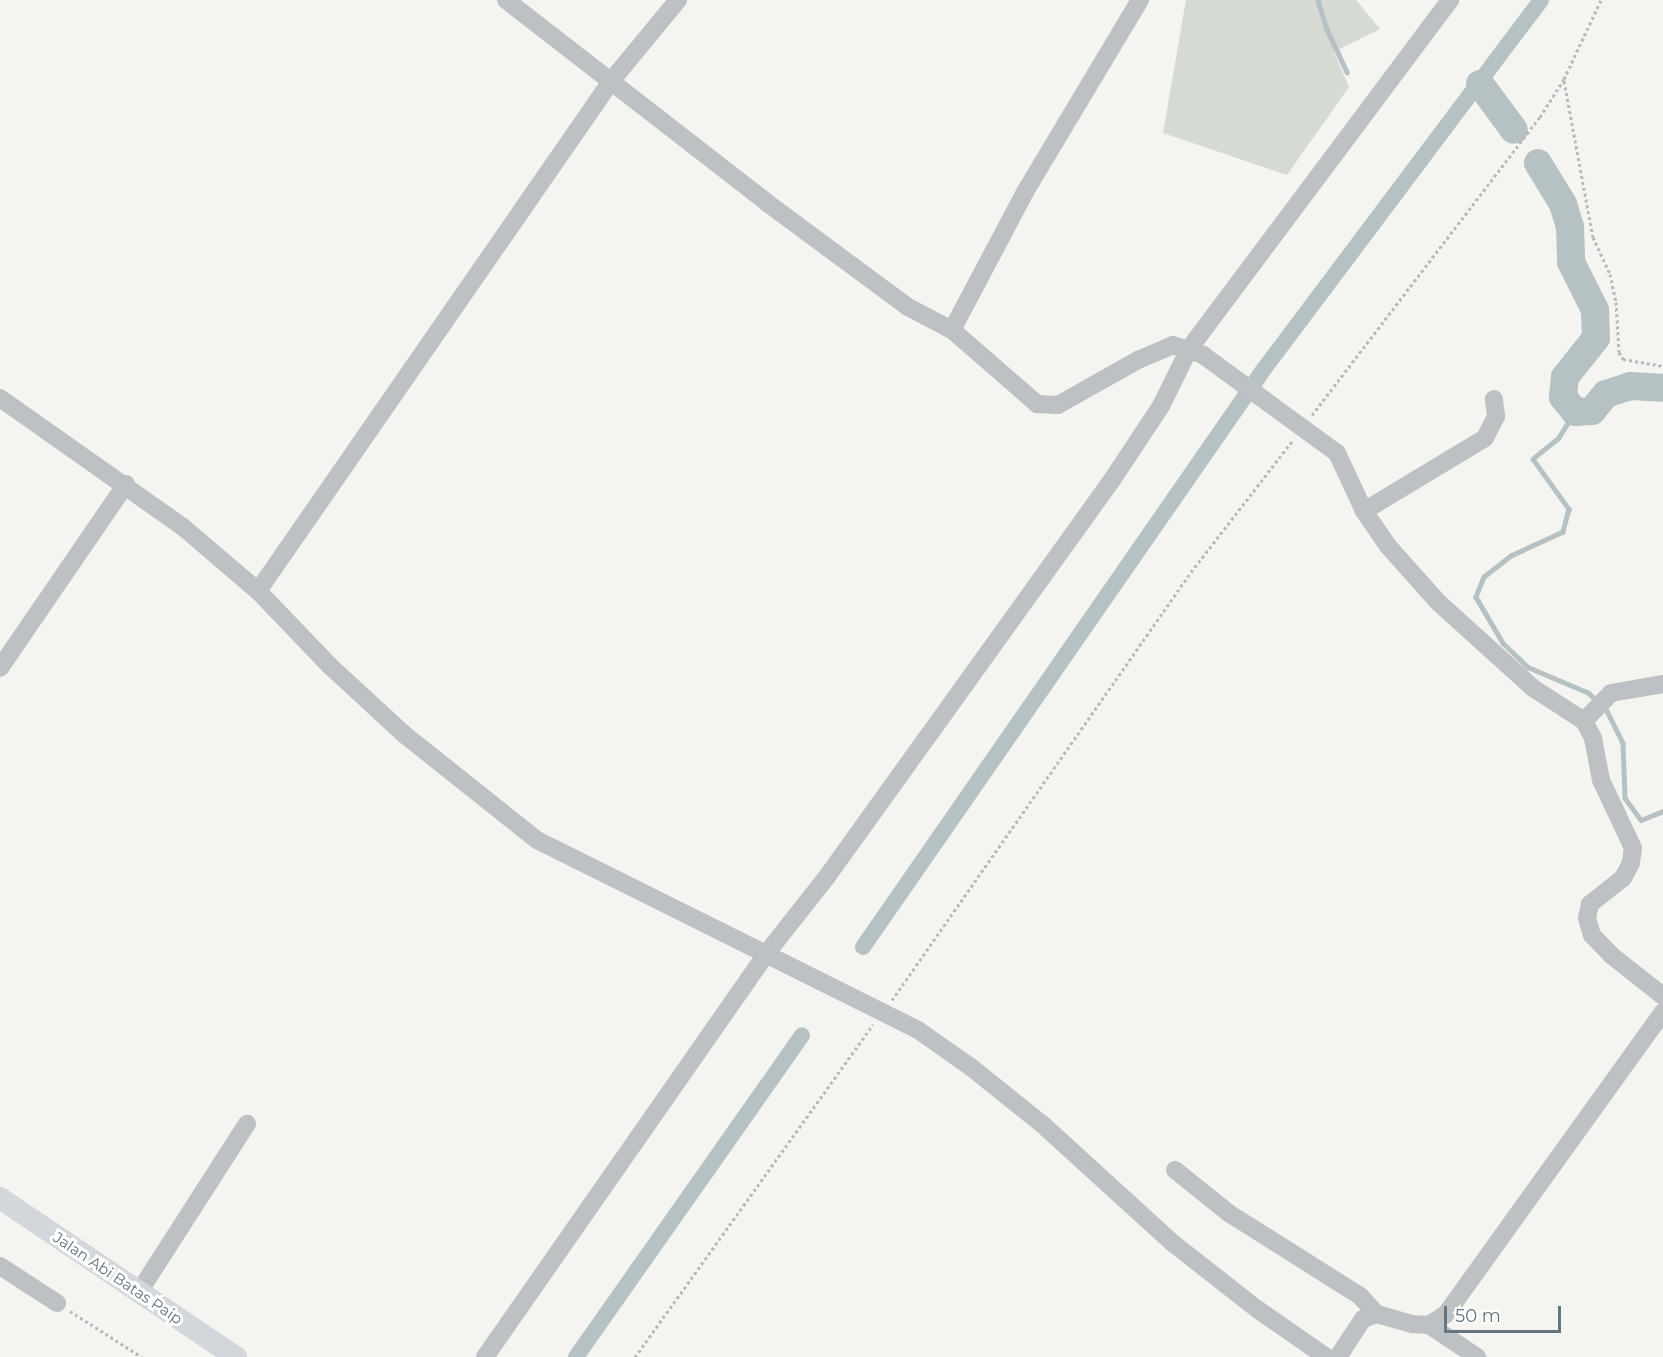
<!DOCTYPE html>
<style>
body{margin:0}
#map{position:relative;width:1663px;height:1357px;overflow:hidden;background:#f4f4f0;font-family:Montserrat,sans-serif}
div>[style]{position:absolute}
.green>*{inset:0;background:#d5dad2}
.stream>*{height:4.5px;margin:-2.25px;padding:0 2.25px;transform-origin:2.25px;border-radius:2.25px;background:#b6c1c4}
.canal>*{height:16px;margin:-8px;padding:0 8px;transform-origin:8px;border-radius:8px;background:#b6c1c4}
.river>*{height:28px;margin:-14px;padding:0 14px;transform-origin:14px;border-radius:14px;background:#b6c1c4}
.path>*{height:3px;margin-top:-1.5px;transform-origin:0;background:repeating-linear-gradient(90deg,#b7babc 0 3px,transparent 0 6px)}
.minor>*{height:18px;margin:-9px;padding:0 9px;transform-origin:9px;border-radius:9px;background:#bdc1c4}
.major>*{height:22px;margin:-11px;padding:0 11px;transform-origin:11px;border-radius:11px;background:#d3d7db}
span{translate:-50% -50%;white-space:nowrap;text-align:center;line-height:1.15;-webkit-text-stroke:6px #fff;paint-order:stroke}
.street-label{font-size:15px;color:#65747f}
.scale{position:absolute;left:1444px;top:1306px;width:117px;height:27px;box-sizing:border-box;border:3px solid #65747f;border-top:0;padding-left:8px;font-size:18px;line-height:21px;white-space:nowrap;color:#65747f;-webkit-text-stroke:4px #fff;paint-order:stroke}
</style>
<div id="map">
<div class="green">
<i style="clip-path:polygon(1186px 0,1356px 0,1380px 29px,1334px 52px,1349px 87px,1287px 175px,1163px 133px)"></i>
</div>
<div class="stream">
<i style="left:1318px;top:0;width:28px;rotate:73deg"></i>
<i style="left:1326px;top:27px;width:50px;rotate:65deg"></i>
<i style="left:1575px;top:412px;width:31px;rotate:122deg"></i>
<i style="left:1559px;top:438px;width:33px;rotate:141deg"></i>
<i style="left:1533px;top:459px;width:62px;rotate:54.2deg"></i>
<i style="left:1569px;top:509px;width:24px;rotate:105deg"></i>
<i style="left:1563px;top:532px;width:57px;rotate:155.2deg"></i>
<i style="left:1511px;top:556px;width:34px;rotate:142deg"></i>
<i style="left:1484px;top:577px;width:22px;rotate:112deg"></i>
<i style="left:1476px;top:597px;width:53px;rotate:59.6deg"></i>
<i style="left:1503px;top:643px;width:35px;rotate:44deg"></i>
<i style="left:1528px;top:667px;width:66px;rotate:23.1deg"></i>
<i style="left:1589px;top:693px;width:13px;rotate:45deg"></i>
<i style="left:1605px;top:707px;width:40px;rotate:63.4deg"></i>
<i style="left:1623px;top:743px;width:55px;rotate:87.9deg"></i>
<i style="left:1625px;top:798px;width:27px;rotate:54deg"></i>
<i style="left:1641px;top:820px;width:24px;rotate:-22deg"></i>
</div>
<div class="canal">
<i style="left:863px;top:947px;width:703px;rotate:-55.25deg"></i>
<i style="left:1264px;top:369px;width:461px;rotate:-53.1deg"></i>
<i style="left:576px;top:1357px;width:393px;rotate:-54.9deg"></i>
</div>
<div class="river">
<i style="left:1480px;top:84px;width:57px;rotate:53.5deg"></i>
<i style="left:1538px;top:163px;width:48px;rotate:58.6deg"></i>
<i style="left:1563px;top:204px;width:24px;rotate:73deg"></i>
<i style="left:1570px;top:227px;width:35px;rotate:88deg"></i>
<i style="left:1571px;top:262px;width:54px;rotate:63.4deg"></i>
<i style="left:1595px;top:310px;width:28px;rotate:88deg"></i>
<i style="left:1596px;top:338px;width:50px;rotate:128.5deg"></i>
<i style="left:1565px;top:377px;width:20px;rotate:96deg"></i>
<i style="left:1563px;top:397px;width:19px;rotate:51deg"></i>
<i style="left:1575px;top:412px;width:17px;rotate:-3deg"></i>
<i style="left:1592px;top:411px;width:22px;rotate:-51deg"></i>
<i style="left:1606px;top:394px;width:25px;rotate:-18deg"></i>
<i style="left:1630px;top:386px;width:33px;rotate:3deg"></i>
</div>
<div class="path">
<i style="left:1564px;top:81px;width:159px;rotate:79.5deg"></i>
<i style="left:1593px;top:237px;width:41px;rotate:65.3deg"></i>
<i style="left:1610px;top:274px;width:29px;rotate:78deg"></i>
<i style="left:1616px;top:302px;width:50px;rotate:86.6deg"></i>
<i style="left:1619px;top:352px;width:8px;rotate:60deg"></i>
<i style="left:1623px;top:359px;width:41px;rotate:9.9deg"></i>
<i style="left:1312px;top:415px;width:375px;rotate:-52.6deg"></i>
<i style="left:1540px;top:117px;width:45px;rotate:-57.7deg"></i>
<i style="left:1564px;top:79px;width:87px;rotate:-64.9deg"></i>
<i style="left:892px;top:1000px;width:522px;rotate:-55.06deg"></i>
<i style="left:1191px;top:572px;width:167px;rotate:-52.3deg"></i>
<i style="left:70px;top:1311px;width:85px;rotate:32.6deg"></i>
<i style="left:635px;top:1357px;width:409px;rotate:-54.4deg"></i>
</div>
<div class="minor">
<i style="left:506px;top:0;width:329px;rotate:37.8deg"></i>
<i style="left:766px;top:202px;width:177px;rotate:36.5deg"></i>
<i style="left:908px;top:307px;width:50px;rotate:27.6deg"></i>
<i style="left:952px;top:330px;width:113px;rotate:41deg"></i>
<i style="left:1037px;top:404px;width:21px;rotate:3deg"></i>
<i style="left:1058px;top:405px;width:92px;rotate:-29.4deg"></i>
<i style="left:1138px;top:360px;width:38px;rotate:-23deg"></i>
<i style="left:1173px;top:345px;width:32px;rotate:18deg"></i>
<i style="left:1203px;top:355px;width:166px;rotate:36.2deg"></i>
<i style="left:1337px;top:453px;width:64px;rotate:65deg"></i>
<i style="left:1364px;top:511px;width:42px;rotate:55.6deg"></i>
<i style="left:1388px;top:546px;width:76px;rotate:48.2deg"></i>
<i style="left:1439px;top:603px;width:127px;rotate:42.1deg"></i>
<i style="left:1533px;top:688px;width:61px;rotate:32.9deg"></i>
<i style="left:1584px;top:721px;width:19px;rotate:62deg"></i>
<i style="left:1593px;top:738px;width:43px;rotate:79.2deg"></i>
<i style="left:1601px;top:780px;width:75px;rotate:64.8deg"></i>
<i style="left:1633px;top:848px;width:15px;rotate:98deg"></i>
<i style="left:1631px;top:863px;width:17px;rotate:118deg"></i>
<i style="left:1623px;top:878px;width:42px;rotate:141.8deg"></i>
<i style="left:1590px;top:904px;width:14px;rotate:102deg"></i>
<i style="left:1587px;top:918px;width:18px;rotate:74deg"></i>
<i style="left:1592px;top:935px;width:28px;rotate:46deg"></i>
<i style="left:1611px;top:955px;width:66px;rotate:38.3deg"></i>
<i style="left:952px;top:330px;width:156px;rotate:-62.1deg"></i>
<i style="left:1025px;top:192px;width:224px;rotate:-59.1deg"></i>
<i style="left:0;top:398px;width:224px;rotate:35.2deg"></i>
<i style="left:183px;top:527px;width:99px;rotate:40.5deg"></i>
<i style="left:258px;top:591px;width:104px;rotate:46.2deg"></i>
<i style="left:330px;top:666px;width:102px;rotate:42.6deg"></i>
<i style="left:405px;top:735px;width:169px;rotate:38.5deg"></i>
<i style="left:537px;top:840px;width:426px;rotate:26.5deg"></i>
<i style="left:918px;top:1030px;width:66px;rotate:35.1deg"></i>
<i style="left:972px;top:1068px;width:90px;rotate:38.7deg"></i>
<i style="left:1042px;top:1124px;width:178px;rotate:42.3deg"></i>
<i style="left:1174px;top:1244px;width:105px;rotate:38.1deg"></i>
<i style="left:1257px;top:1309px;width:84px;rotate:34.8deg"></i>
<i style="left:1364px;top:511px;width:141px;rotate:-31.1deg"></i>
<i style="left:1485px;top:438px;width:25px;rotate:-63deg"></i>
<i style="left:1496px;top:416px;width:17px;rotate:-97deg"></i>
<i style="left:258px;top:591px;width:622px;rotate:-55.29deg"></i>
<i style="left:612px;top:80px;width:104px;rotate:-50.5deg"></i>
<i style="left:0;top:668px;width:223px;rotate:-55.6deg"></i>
<i style="left:1584px;top:721px;width:39px;rotate:-46deg"></i>
<i style="left:1611px;top:693px;width:53px;rotate:-9.8deg"></i>
<i style="left:1175px;top:1170px;width:70px;rotate:38.7deg"></i>
<i style="left:1230px;top:1214px;width:154px;rotate:32.2deg"></i>
<i style="left:1360px;top:1296px;width:25px;rotate:47deg"></i>
<i style="left:0;top:1266px;width:68px;rotate:33deg"></i>
<i style="left:139px;top:1292px;width:200px;rotate:-57.3deg"></i>
<i style="left:1429px;top:1325px;width:58px;rotate:33.7deg"></i>
<i style="left:485px;top:1357px;width:491px;rotate:-55.1deg"></i>
<i style="left:766px;top:954px;width:97px;rotate:-51.7deg"></i>
<i style="left:826px;top:878px;width:490px;rotate:-54.3deg"></i>
<i style="left:1112px;top:480px;width:89px;rotate:-56.5deg"></i>
<i style="left:1161px;top:406px;width:64px;rotate:-63.8deg"></i>
<i style="left:1189px;top:349px;width:436px;rotate:-53.2deg"></i>
<i style="left:1338px;top:1357px;width:45px;rotate:-56.7deg"></i>
<i style="left:1363px;top:1319px;width:15px;rotate:-20deg"></i>
<i style="left:1377px;top:1314px;width:35px;rotate:16deg"></i>
<i style="left:1411px;top:1324px;width:18px;rotate:3deg"></i>
<i style="left:1429px;top:1325px;width:20px;rotate:-33deg"></i>
<i style="left:1446px;top:1314px;width:372px;rotate:-54.3deg"></i>
</div>
<div class="major">
<i style="left:0;top:1198px;width:285px;rotate:34deg"></i>
</div>
<div class="street-label">
<span style="left:118px;top:1278px;rotate:34deg">Jalan Abi Batas Paip</span>
</div>
<div class="scale">50 m</div>
</div>
